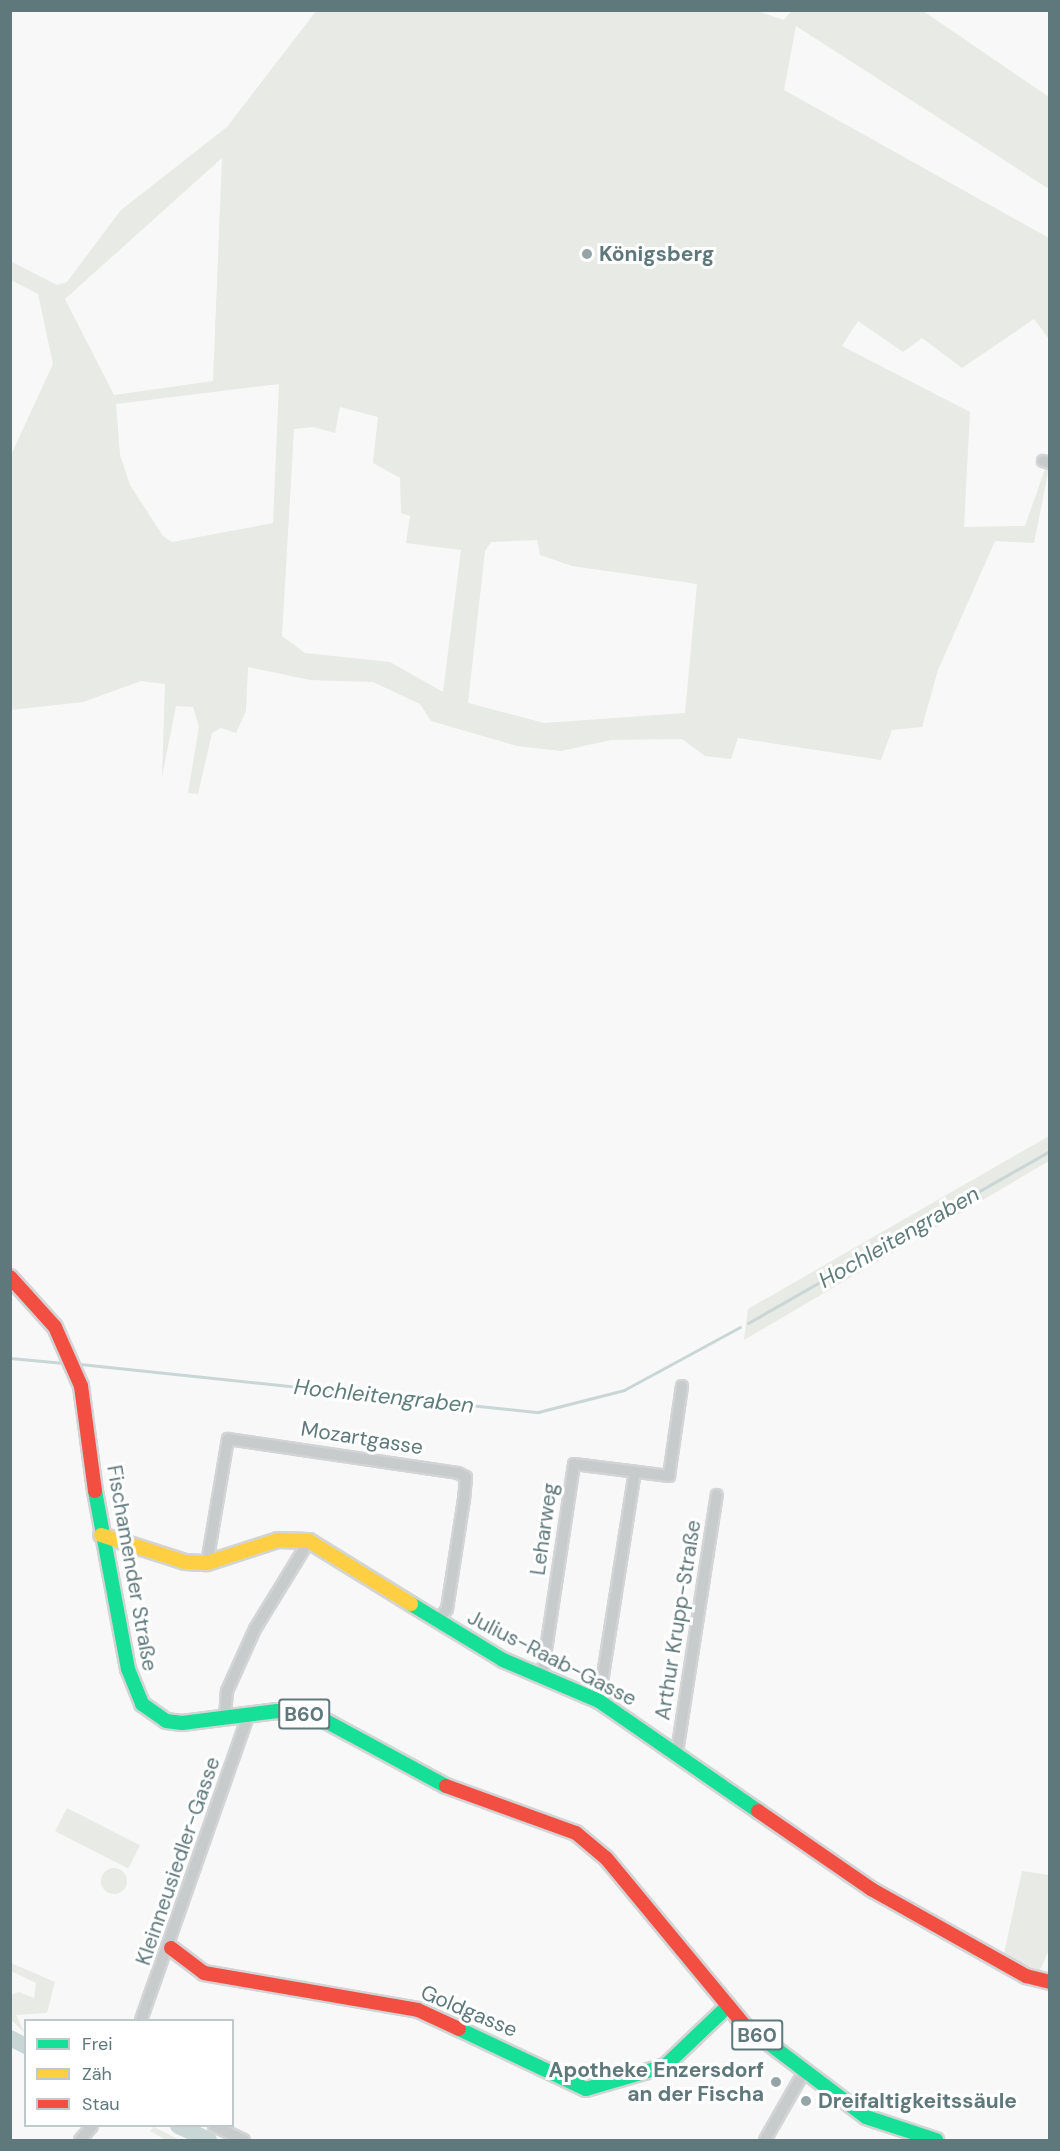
<!DOCTYPE html>
<meta charset="utf-8">
<style>
body{margin:0}
#map{position:relative;width:1060px;height:2151px;overflow:hidden;background:#f8f8f8;font-family:"DM Sans",sans-serif}
div>[style]{position:absolute}
.green>*{inset:0;background:#e8eae5;transform-origin:0 0}
.round{border-radius:50%}
.stream>*{height:3px;margin:-1.5px;padding:0 1.5px;transform-origin:1.5px;border-radius:1.5px;background:#c9d6d6}
.river>*{height:16px;margin:-8px;padding:0 8px;transform-origin:8px;border-radius:8px;background:#c9d6d6}
.roads{filter:drop-shadow(2px 0 #d3d4d5) drop-shadow(-2px 0 #d3d4d5) drop-shadow(0 2px #d3d4d5) drop-shadow(0 -2px #d3d4d5)}
.street>*{height:10px;margin:-5px;padding:0 5px;transform-origin:5px;border-radius:5px;background:#c8cbcc}
.fast>*{height:14px;margin:-7px;padding:0 7px;transform-origin:7px;border-radius:7px;background:#16e098}
.slow>*{height:14px;margin:-7px;padding:0 7px;transform-origin:7px;border-radius:7px;background:#ffcf43}
.jam>*{height:14px;margin:-7px;padding:0 7px;transform-origin:7px;border-radius:7px;background:#f24e42}
.dots>*{width:16px;height:16px;translate:-50% -50%;box-sizing:border-box;border:3px solid #fff;border-radius:50%}
span{translate:-50% -50%;white-space:nowrap;text-align:center;line-height:1.15;-webkit-text-stroke:6px #fff;paint-order:stroke}
.shield-label span{padding:2px 4px;background:#fff;border:2px solid;border-radius:4px;-webkit-text-stroke-width:0}
.shield-label{font-size:20px;color:#5f787c;font-weight:700}
.poi-label{font-size:21px;color:#5f787c;font-weight:700}
.left{translate:0 -50%;text-align:left}
.right{translate:-100% -50%;text-align:right}
.street-label{font-size:21px;color:#5f787c}
.water-label{font-size:22px;color:#5f7c7c;font-style:italic}
.frame{position:absolute;inset:0;border:12px solid #5f787c;pointer-events:none}
.legend{position:absolute;left:24px;top:2019px;width:210px;height:108px;box-sizing:border-box;background:#fff;border:2px solid #bfc9cb;margin:0;padding:8px 10px;list-style:none;font-size:18px;color:#5f787c}
.legend li{display:flex;align-items:center;gap:12px;height:30px}
.legend b{width:30px;border:2px solid #bfc9cb}
</style>
<div id="map">
<div class="green">
<i style="clip-path:polygon(evenodd,754px 10px,784px 20px,791px 11px,923px 11px,1049px 97px,1049px 189px,796px 26px,784px 90px,1049px 238px,1049px 339px,1034px 319px,962px 368px,922px 338px,903px 352px,858px 321px,842px 346px,970px 412px,964px 527px,1025px 526px,1046px 466px,1049px 468px,1034px 543px,995px 541px,938px 670px,922px 727px,892px 730px,881px 760px,738px 738px,731px 759px,705px 756px,682px 739px,611px 740px,561px 751px,517px 746px,431px 721px,420px 704px,373px 682px,310px 680px,248px 667px,246px 711px,236px 733px,221px 728px,212px 733px,198px 794px,188px 793px,199px 727px,193px 707px,176px 706px,162px 777px,165px 684px,141px 681px,83px 702px,11px 710px,11px 455px,53px 364px,38px 294px,11px 280px,10px 261px,57px 285px,67px 282px,121px 210px,227px 127px,316px 11px,754px 10px,222px 158px,213px 381px,114px 395px,65px 299px,222px 158px,754px 10px,279px 384px,273px 523px,172px 542px,163px 536px,130px 485px,120px 455px,116px 404px,279px 384px,754px 10px,340px 407px,378px 417px,373px 463px,400px 478px,401px 513px,410px 516px,406px 543px,461px 550px,443px 692px,390px 662px,305px 653px,282px 636px,294px 429px,313px 427px,335px 433px,340px 407px,754px 10px,537px 540px,540px 555px,572px 566px,697px 584px,685px 713px,544px 723px,468px 703px,485px 551px,491px 542px,537px 540px)"></i>
<i style="clip-path:polygon(1049px 1136px,1049px 1161px,744px 1340px,748px 1309px)"></i>
<i style="left:67px;top:1808px;width:82px;height:26px;rotate:27deg"></i>
<i class="round" style="left:101px;top:1868px;width:26px;height:26px"></i>
<i style="clip-path:polygon(1022px 1871px,1049px 1875px,1049px 1950px,1040px 1970px,1003px 1958px)"></i>
<i style="clip-path:polygon(11px 1963px,55px 1982px,47px 2013px,16px 2015px,25px 2033px,11px 2020px,11px 1995px,19px 1992px,34px 1998px,36px 1983px,11px 1971px)"></i>
<i style="clip-path:polygon(154px 2127px,180px 2140px,166px 2140px,150px 2131px)"></i>
</div>
<div class="stream">
<i style="left:748px;top:1323px;width:348px;rotate:-29.7deg"></i>
<i style="left:10px;top:1358px;width:54px;rotate:5.3deg"></i>
<i style="left:80px;top:1364px;width:461px;rotate:6deg"></i>
<i style="left:538px;top:1412px;width:89px;rotate:-14.3deg"></i>
<i style="left:624px;top:1390px;width:132px;rotate:-28.5deg"></i>
</div>
<div class="river">
<i style="left:10px;top:2038px;width:18px;rotate:27deg"></i>
<i style="left:178px;top:2126px;width:34px;rotate:24deg"></i>
</div>
<div class="roads">
<div class="street">
<i style="left:1043px;top:461px;width:7px;rotate:16deg"></i>
<i style="left:207px;top:1563px;width:126px;rotate:-80.4deg"></i>
<i style="left:228px;top:1439px;width:232px;rotate:8.4deg"></i>
<i style="left:458px;top:1473px;width:9px;rotate:27deg"></i>
<i style="left:466px;top:1477px;width:22px;rotate:95deg"></i>
<i style="left:464px;top:1499px;width:111px;rotate:98.8deg"></i>
<i style="left:447px;top:1609px;width:16px;rotate:128deg"></i>
<i style="left:542px;top:1676px;width:214px;rotate:-81.4deg"></i>
<i style="left:574px;top:1464px;width:96px;rotate:7.2deg"></i>
<i style="left:669px;top:1476px;width:91px;rotate:-81.8deg"></i>
<i style="left:599px;top:1701px;width:232px;rotate:-81.1deg"></i>
<i style="left:225px;top:1718px;width:27px;rotate:-86deg"></i>
<i style="left:227px;top:1691px;width:68px;rotate:-65.7deg"></i>
<i style="left:255px;top:1629px;width:103px;rotate:-58.5deg"></i>
<i style="left:677px;top:1752px;width:260px;rotate:-81.2deg"></i>
<i style="left:141px;top:2020px;width:324px;rotate:-70.6deg"></i>
<i style="left:214px;top:2126px;width:33px;rotate:25deg"></i>
<i style="left:80px;top:2140px;width:18px;rotate:-49deg"></i>
<i style="left:765px;top:2140px;width:78px;rotate:-60.2deg"></i>
</div>
<div class="fast">
<i style="left:95px;top:1491px;width:181px;rotate:79.5deg"></i>
<i style="left:128px;top:1669px;width:38px;rotate:68deg"></i>
<i style="left:142px;top:1704px;width:29px;rotate:35deg"></i>
<i style="left:166px;top:1721px;width:16px;rotate:7deg"></i>
<i style="left:182px;top:1723px;width:96px;rotate:-7.2deg"></i>
<i style="left:277px;top:1711px;width:46px;rotate:10.1deg"></i>
<i style="left:322px;top:1719px;width:141px;rotate:28.4deg"></i>
<i style="left:411px;top:1604px;width:108px;rotate:31.3deg"></i>
<i style="left:503px;top:1660px;width:104px;rotate:23.1deg"></i>
<i style="left:599px;top:1701px;width:193px;rotate:34.7deg"></i>
<i style="left:459px;top:2029px;width:140px;rotate:25.3deg"></i>
<i style="left:586px;top:2089px;width:82px;rotate:-16.2deg"></i>
<i style="left:665px;top:2066px;width:86px;rotate:-43.6deg"></i>
<i style="left:763px;top:2039px;width:129px;rotate:37.1deg"></i>
<i style="left:866px;top:2117px;width:74px;rotate:18.2deg"></i>
</div>
<div class="slow">
<i style="left:101px;top:1535px;width:88px;rotate:17.8deg"></i>
<i style="left:185px;top:1562px;width:22px;rotate:3deg"></i>
<i style="left:207px;top:1563px;width:75px;rotate:-17.9deg"></i>
<i style="left:278px;top:1540px;width:31px;rotate:2deg"></i>
<i style="left:309px;top:1541px;width:120px;rotate:31.7deg"></i>
</div>
<div class="jam">
<i style="left:10px;top:1277px;width:67px;rotate:48deg"></i>
<i style="left:55px;top:1327px;width:64px;rotate:66.2deg"></i>
<i style="left:81px;top:1386px;width:106px;rotate:82.4deg"></i>
<i style="left:446px;top:1786px;width:138px;rotate:19.9deg"></i>
<i style="left:576px;top:1833px;width:39px;rotate:40deg"></i>
<i style="left:606px;top:1858px;width:217px;rotate:50.4deg"></i>
<i style="left:744px;top:2025px;width:24px;rotate:36deg"></i>
<i style="left:758px;top:1811px;width:137px;rotate:34.6deg"></i>
<i style="left:871px;top:1889px;width:178px;rotate:29.3deg"></i>
<i style="left:1026px;top:1976px;width:25px;rotate:14deg"></i>
<i style="left:171px;top:1948px;width:41px;rotate:37.1deg"></i>
<i style="left:204px;top:1973px;width:217px;rotate:9.8deg"></i>
<i style="left:418px;top:2010px;width:45px;rotate:24.9deg"></i>
</div>
</div>
<div class="dots">
<i style="left:587px;top:254px;background:#95a5a7"></i>
<i style="left:776px;top:2082px;background:#95a5a7"></i>
<i style="left:806px;top:2101px;background:#95a5a7"></i>
</div>
<div class="shield-label">
<span style="left:304px;top:1714px">B60</span>
<span style="left:757px;top:2035px">B60</span>
</div>
<div class="poi-label">
<span class="left" style="left:599px;top:254px">Königsberg</span>
<span class="right" style="left:764px;top:2082px">Apotheke Enzersdorf<br>an der Fischa</span>
<span class="left" style="left:818px;top:2101px">Dreifaltigkeitssäule</span>
</div>
<div class="street-label">
<span style="left:362px;top:1438px;rotate:9deg">Mozartgasse</span>
<span style="left:544px;top:1529px;rotate:-82deg">Leharweg</span>
<span style="left:132px;top:1568px;rotate:80deg">Fischamender Straße</span>
<span style="left:678px;top:1620px;rotate:-81deg">Arthur Krupp-Straße</span>
<span style="left:552px;top:1658px;rotate:27deg">Julius-Raab-Gasse</span>
<span style="left:178px;top:1861px;rotate:-71deg">Kleinneusiedler-Gasse</span>
<span style="left:469px;top:2011px;rotate:23deg">Goldgasse</span>
</div>
<div class="water-label">
<span style="left:899px;top:1237px;rotate:-30deg">Hochleitengraben</span>
<span style="left:384px;top:1396px;rotate:6deg">Hochleitengraben</span>
</div>
<div class="frame"></div>
<ul class="legend">
<li><b style="height:8px;background:#16e098"></b>Frei</li>
<li><b style="height:8px;background:#ffcf43"></b>Zäh</li>
<li><b style="height:8px;background:#f24e42"></b>Stau</li>
</ul>
</div>
